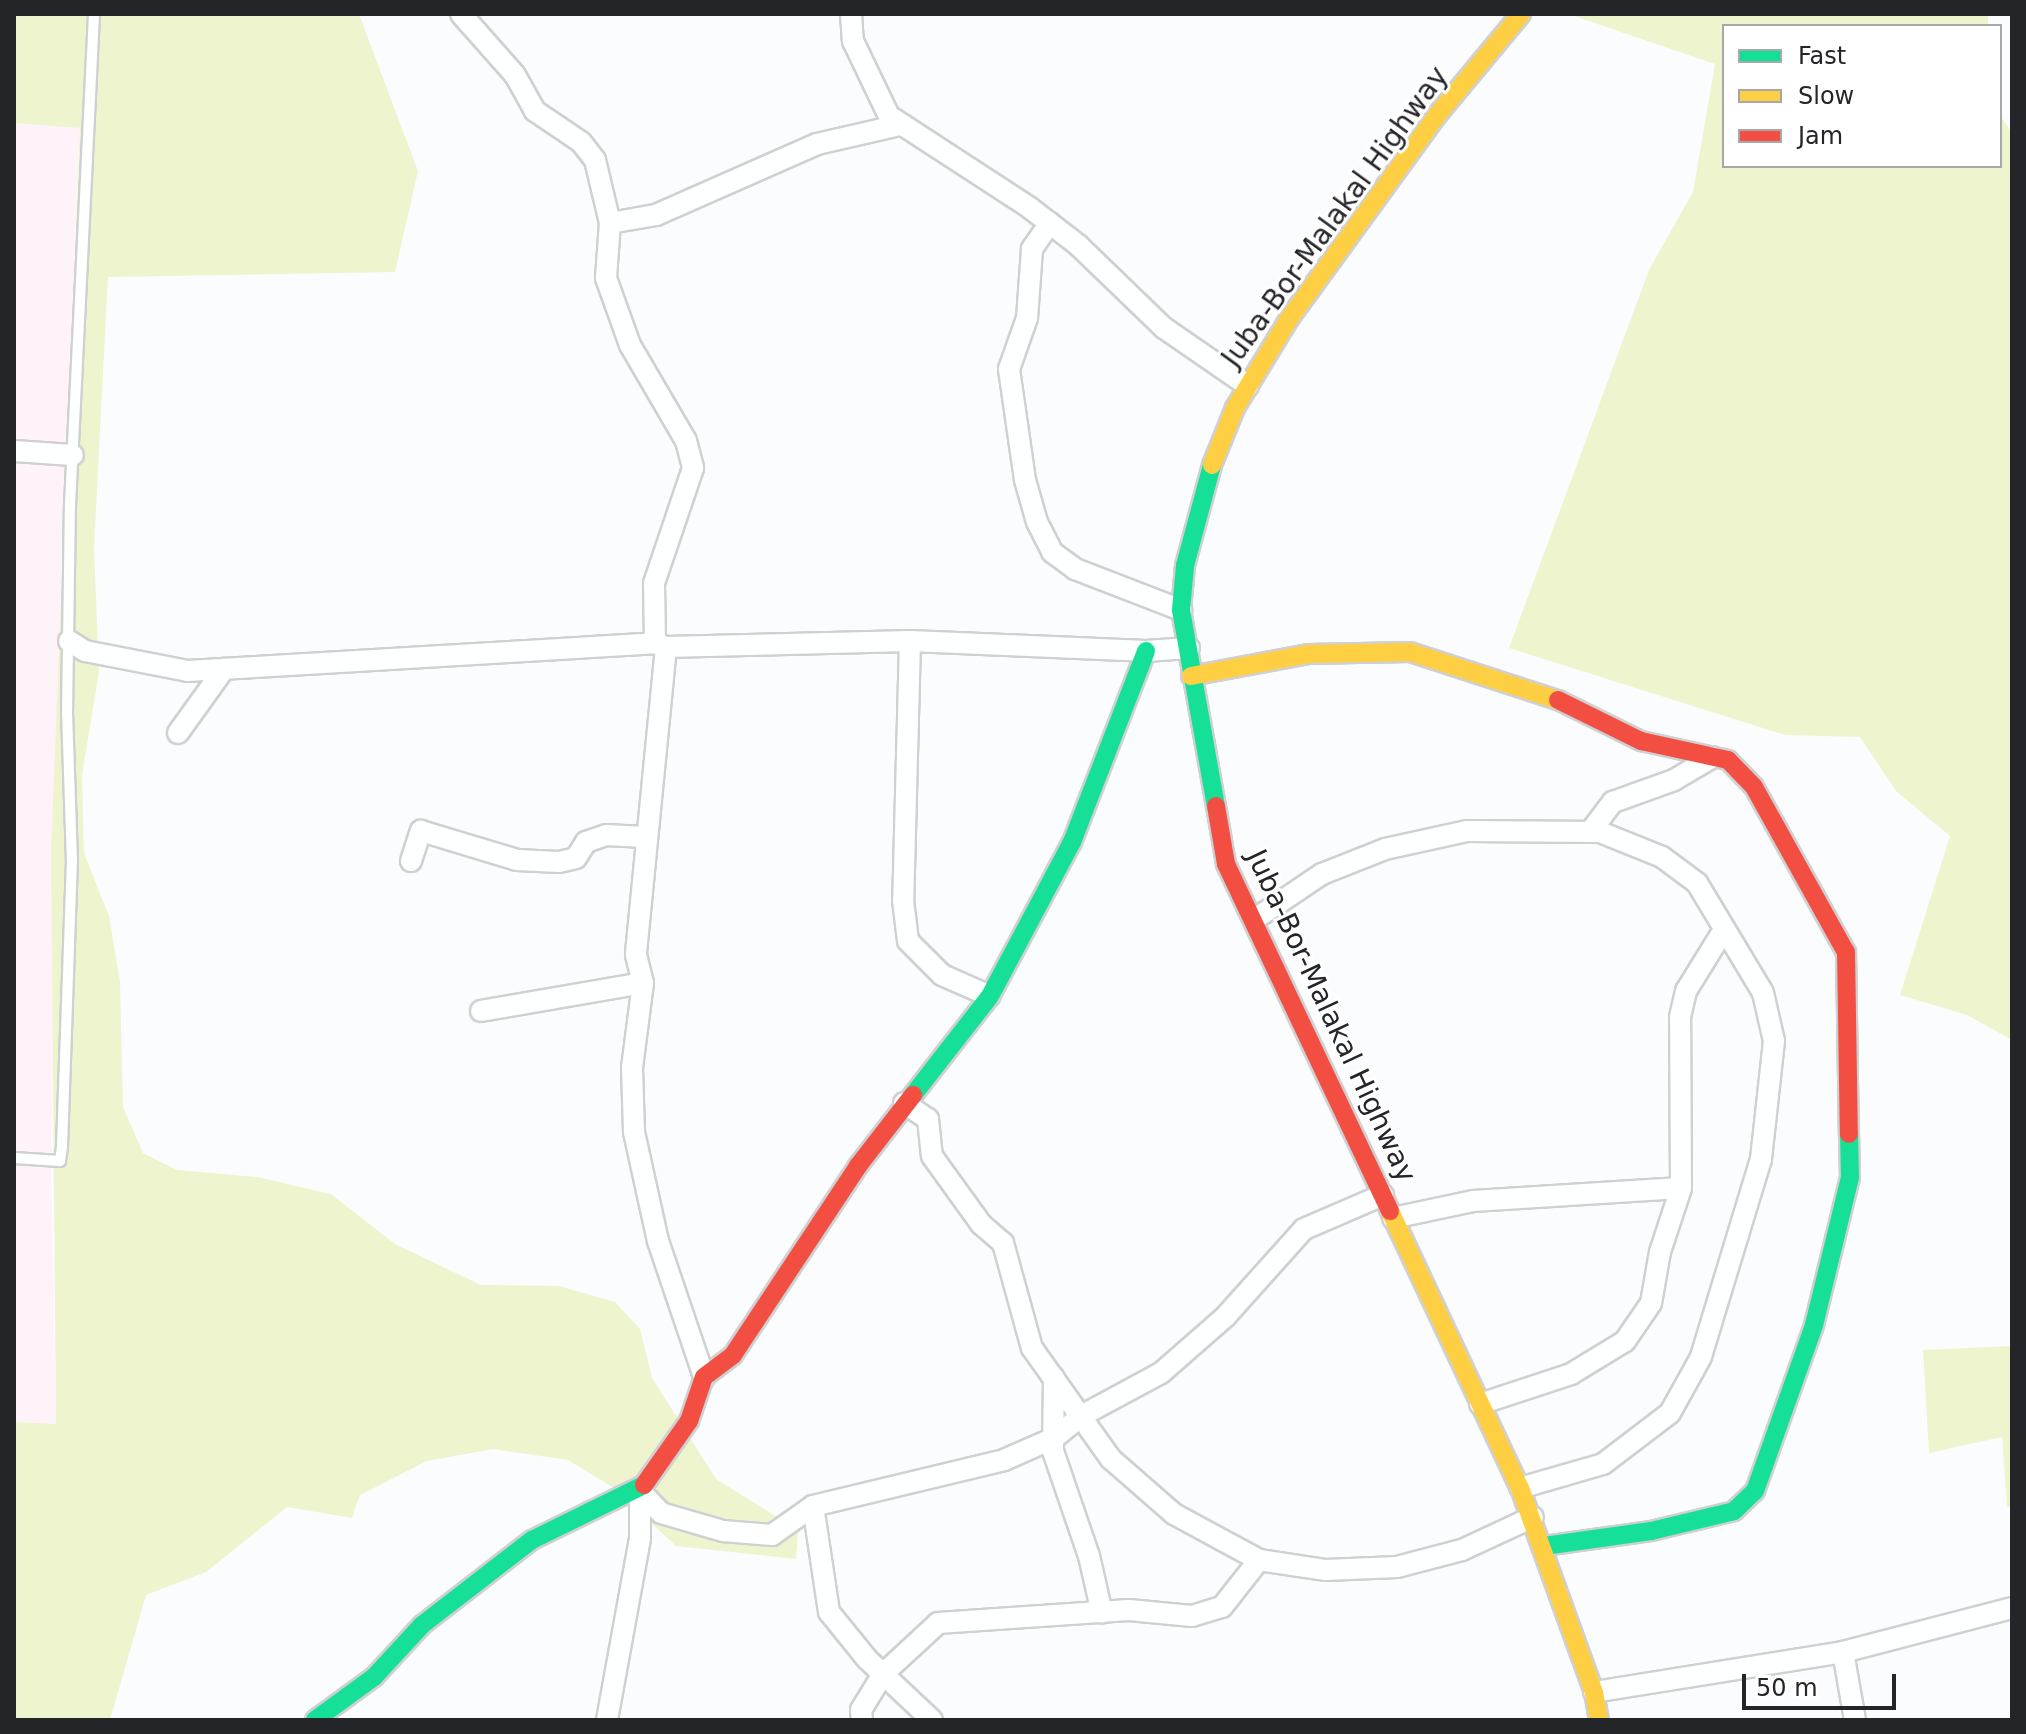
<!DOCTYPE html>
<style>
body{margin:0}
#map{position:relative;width:2026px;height:1734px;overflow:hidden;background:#fbfcfd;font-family:"DejaVu Sans",sans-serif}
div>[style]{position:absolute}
.industrial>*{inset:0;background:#fdf3f9}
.green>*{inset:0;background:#eef5ce}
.roads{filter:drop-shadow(2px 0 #cfd0d2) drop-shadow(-2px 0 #cfd0d2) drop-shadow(0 2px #cfd0d2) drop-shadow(0 -2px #cfd0d2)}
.lane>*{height:10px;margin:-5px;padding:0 5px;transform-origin:5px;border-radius:5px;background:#feffff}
.street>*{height:20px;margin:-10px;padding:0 10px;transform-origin:10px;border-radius:10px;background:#feffff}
.fast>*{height:18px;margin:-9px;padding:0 9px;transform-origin:9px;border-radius:9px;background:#16e098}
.slow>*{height:18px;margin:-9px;padding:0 9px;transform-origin:9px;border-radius:9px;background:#ffcf43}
.jam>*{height:18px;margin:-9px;padding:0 9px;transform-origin:9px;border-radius:9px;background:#f24e42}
span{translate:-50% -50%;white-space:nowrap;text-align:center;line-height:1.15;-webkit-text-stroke:6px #fff;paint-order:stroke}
.street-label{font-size:28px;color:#242528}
.frame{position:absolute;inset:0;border:16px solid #242528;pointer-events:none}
.legend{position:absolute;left:1722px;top:24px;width:280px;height:144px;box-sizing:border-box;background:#fff;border:2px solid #a7a8a9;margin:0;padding:10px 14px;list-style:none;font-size:24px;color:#242528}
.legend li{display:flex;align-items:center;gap:16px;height:40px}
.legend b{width:40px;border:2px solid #a7a8a9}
.scale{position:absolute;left:1742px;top:1674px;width:154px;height:36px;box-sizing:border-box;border:4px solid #242528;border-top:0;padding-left:10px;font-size:24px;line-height:28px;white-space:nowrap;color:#242528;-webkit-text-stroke:6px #fff;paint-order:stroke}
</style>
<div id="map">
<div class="industrial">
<i style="clip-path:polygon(14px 123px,80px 127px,63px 519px,51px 1167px,56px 1424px,14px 1422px)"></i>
</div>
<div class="green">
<i style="clip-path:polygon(14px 14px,359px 14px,418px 171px,395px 272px,108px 277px,94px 548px,99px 672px,82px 775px,84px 853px,109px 916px,120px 982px,123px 1107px,143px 1153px,177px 1170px,257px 1177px,331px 1194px,395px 1244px,481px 1285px,559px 1286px,615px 1302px,640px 1329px,652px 1378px,716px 1479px,798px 1530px,796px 1559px,676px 1546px,611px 1486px,568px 1460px,493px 1449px,427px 1461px,360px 1495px,352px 1518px,287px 1507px,206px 1572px,146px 1595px,110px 1720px,14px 1720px,14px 1422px,56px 1424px,51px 850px,80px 128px,14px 123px)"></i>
<i style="clip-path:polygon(1568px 14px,1988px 14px,1988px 26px,1724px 26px,1724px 166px,2000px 166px,2000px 115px,2012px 133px,2012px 1040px,1967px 1015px,1900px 995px,1950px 836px,1896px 791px,1860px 737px,1785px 735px,1509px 648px,1649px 270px,1693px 192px,1715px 64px)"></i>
<i style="clip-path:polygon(2012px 1346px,2012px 1507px,2007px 1507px,2002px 1437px,1929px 1453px,1923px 1350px)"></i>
</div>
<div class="roads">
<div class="lane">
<i style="left:14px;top:1158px;width:46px;rotate:3.7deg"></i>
<i style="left:60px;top:1161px;width:15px;rotate:-82deg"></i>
<i style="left:62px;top:1146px;width:284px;rotate:-88deg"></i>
<i style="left:72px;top:862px;width:147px;rotate:-91.9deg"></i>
<i style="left:67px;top:715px;width:210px;rotate:-89.2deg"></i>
<i style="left:70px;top:505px;width:492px;rotate:-87.2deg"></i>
</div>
<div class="street">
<i style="left:461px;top:14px;width:81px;rotate:48.5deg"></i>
<i style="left:515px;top:75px;width:41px;rotate:60.9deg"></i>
<i style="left:535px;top:111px;width:55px;rotate:34deg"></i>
<i style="left:581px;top:142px;width:23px;rotate:52deg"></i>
<i style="left:595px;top:160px;width:65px;rotate:76.6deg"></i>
<i style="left:610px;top:223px;width:55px;rotate:94.2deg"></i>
<i style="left:606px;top:278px;width:71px;rotate:70.3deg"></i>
<i style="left:630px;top:345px;width:111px;rotate:59.7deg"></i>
<i style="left:686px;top:441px;width:28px;rotate:75deg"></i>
<i style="left:693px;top:468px;width:121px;rotate:108.7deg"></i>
<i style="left:654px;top:583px;width:60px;rotate:89deg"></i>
<i style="left:851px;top:14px;width:27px;rotate:86deg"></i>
<i style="left:853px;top:41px;width:83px;rotate:64.4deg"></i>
<i style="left:889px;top:116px;width:168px;rotate:33.1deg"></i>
<i style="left:1030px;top:208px;width:61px;rotate:37.6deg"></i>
<i style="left:1078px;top:245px;width:120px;rotate:44deg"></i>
<i style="left:1164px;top:328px;width:102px;rotate:34.6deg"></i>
<i style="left:610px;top:223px;width:47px;rotate:-9.9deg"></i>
<i style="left:656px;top:215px;width:176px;rotate:-23.8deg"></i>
<i style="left:817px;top:144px;width:85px;rotate:-12.9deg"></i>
<i style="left:1050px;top:223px;width:32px;rotate:125deg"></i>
<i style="left:1032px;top:249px;width:69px;rotate:94.1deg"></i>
<i style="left:1027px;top:318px;width:54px;rotate:109.4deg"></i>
<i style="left:1009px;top:369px;width:112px;rotate:81.8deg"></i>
<i style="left:1025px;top:480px;width:44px;rotate:74.1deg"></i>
<i style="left:1037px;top:522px;width:34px;rotate:63deg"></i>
<i style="left:1052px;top:552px;width:29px;rotate:36deg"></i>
<i style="left:1075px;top:569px;width:114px;rotate:21.1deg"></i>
<i style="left:14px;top:451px;width:59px;rotate:3.9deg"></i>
<i style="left:69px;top:641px;width:19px;rotate:32deg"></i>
<i style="left:85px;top:651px;width:105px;rotate:11deg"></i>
<i style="left:188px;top:671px;width:468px;rotate:-3.4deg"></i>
<i style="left:655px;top:643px;width:12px;rotate:20deg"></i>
<i style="left:666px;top:647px;width:244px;rotate:-1.4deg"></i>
<i style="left:910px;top:641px;width:236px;rotate:2.4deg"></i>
<i style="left:1146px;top:651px;width:43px;rotate:-4deg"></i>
<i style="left:910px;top:641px;width:259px;rotate:91.5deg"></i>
<i style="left:903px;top:900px;width:41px;rotate:83deg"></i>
<i style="left:908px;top:941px;width:48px;rotate:45deg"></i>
<i style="left:942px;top:975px;width:52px;rotate:23.6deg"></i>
<i style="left:666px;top:647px;width:309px;rotate:95.6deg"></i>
<i style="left:636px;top:955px;width:29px;rotate:76deg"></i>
<i style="left:643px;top:983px;width:86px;rotate:97.4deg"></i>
<i style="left:632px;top:1068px;width:64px;rotate:88.2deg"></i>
<i style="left:634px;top:1132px;width:112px;rotate:77.6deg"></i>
<i style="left:658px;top:1241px;width:144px;rotate:71.3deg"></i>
<i style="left:178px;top:733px;width:79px;rotate:-54.3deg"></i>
<i style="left:1590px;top:832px;width:38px;rotate:-53deg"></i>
<i style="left:1613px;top:802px;width:65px;rotate:-19.8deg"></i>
<i style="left:1674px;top:780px;width:45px;rotate:-30.5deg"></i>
<i style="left:411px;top:861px;width:32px;rotate:-72deg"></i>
<i style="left:421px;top:831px;width:100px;rotate:16.8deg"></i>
<i style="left:517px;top:860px;width:42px;rotate:2.7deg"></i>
<i style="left:559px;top:862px;width:17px;rotate:-13deg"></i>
<i style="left:576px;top:858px;width:19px;rotate:-58deg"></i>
<i style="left:586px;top:842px;width:21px;rotate:-19deg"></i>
<i style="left:606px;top:835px;width:38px;rotate:3deg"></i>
<i style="left:1255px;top:919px;width:81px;rotate:-33.9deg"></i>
<i style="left:1322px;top:874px;width:68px;rotate:-21.6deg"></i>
<i style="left:1385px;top:849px;width:84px;rotate:-12.4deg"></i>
<i style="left:1467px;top:831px;width:133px;rotate:0.4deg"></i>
<i style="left:1600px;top:832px;width:67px;rotate:22deg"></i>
<i style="left:1662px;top:857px;width:44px;rotate:36.6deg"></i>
<i style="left:1697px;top:883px;width:128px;rotate:59deg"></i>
<i style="left:1763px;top:993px;width:49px;rotate:77.1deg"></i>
<i style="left:1774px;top:1041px;width:119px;rotate:96.3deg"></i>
<i style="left:1761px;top:1159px;width:207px;rotate:106.9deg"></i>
<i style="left:1701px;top:1357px;width:64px;rotate:119deg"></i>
<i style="left:1670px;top:1413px;width:84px;rotate:142.7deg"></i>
<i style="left:1603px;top:1464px;width:86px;rotate:163.9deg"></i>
<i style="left:481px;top:1011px;width:164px;rotate:-9.8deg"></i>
<i style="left:904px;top:1103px;width:29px;rotate:34deg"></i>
<i style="left:928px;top:1119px;width:37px;rotate:84deg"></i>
<i style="left:932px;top:1156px;width:84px;rotate:54.2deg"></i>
<i style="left:981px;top:1224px;width:29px;rotate:41deg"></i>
<i style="left:1003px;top:1243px;width:109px;rotate:74.6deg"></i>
<i style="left:1032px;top:1348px;width:136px;rotate:54.6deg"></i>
<i style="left:1111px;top:1459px;width:84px;rotate:41.1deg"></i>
<i style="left:1174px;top:1514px;width:97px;rotate:28.4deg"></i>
<i style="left:1393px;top:1218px;width:82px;rotate:-12deg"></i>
<i style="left:1473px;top:1201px;width:208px;rotate:-3.6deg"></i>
<i style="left:1054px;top:1378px;width:73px;rotate:90.8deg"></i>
<i style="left:1053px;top:1451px;width:111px;rotate:71.1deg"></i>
<i style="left:1089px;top:1556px;width:58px;rotate:77.2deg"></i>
<i style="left:1480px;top:1404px;width:96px;rotate:-18.2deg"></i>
<i style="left:1571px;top:1374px;width:63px;rotate:-31.4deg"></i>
<i style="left:1625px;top:1341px;width:46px;rotate:-55.6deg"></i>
<i style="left:1651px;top:1303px;width:52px;rotate:-80deg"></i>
<i style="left:1660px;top:1252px;width:67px;rotate:-71.8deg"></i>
<i style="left:1681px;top:1188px;width:171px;rotate:-90.3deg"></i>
<i style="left:1680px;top:1017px;width:27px;rotate:-77deg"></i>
<i style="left:1686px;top:991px;width:70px;rotate:-58.3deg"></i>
<i style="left:640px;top:1491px;width:30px;rotate:46deg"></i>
<i style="left:661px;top:1513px;width:65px;rotate:16.2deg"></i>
<i style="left:723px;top:1531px;width:49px;rotate:4.7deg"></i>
<i style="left:772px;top:1535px;width:50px;rotate:-35.3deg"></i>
<i style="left:813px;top:1506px;width:196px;rotate:-13.5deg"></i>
<i style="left:1004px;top:1460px;width:55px;rotate:-23.7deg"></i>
<i style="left:1054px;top:1438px;width:35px;rotate:-39deg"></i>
<i style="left:1081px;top:1416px;width:91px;rotate:-28.3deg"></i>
<i style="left:1161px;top:1373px;width:85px;rotate:-41.2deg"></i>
<i style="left:1225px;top:1317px;width:118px;rotate:-48.1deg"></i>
<i style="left:1304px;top:1229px;width:86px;rotate:-23.3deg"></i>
<i style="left:813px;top:1506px;width:107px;rotate:81.4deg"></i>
<i style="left:829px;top:1612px;width:60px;rotate:51deg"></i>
<i style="left:867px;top:1659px;width:89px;rotate:43.2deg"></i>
<i style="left:1843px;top:1652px;width:69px;rotate:80deg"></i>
<i style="left:1594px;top:1692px;width:252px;rotate:-9.1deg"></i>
<i style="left:1843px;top:1652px;width:175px;rotate:-14.6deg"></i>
<i style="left:607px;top:1720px;width:185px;rotate:-79.7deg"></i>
<i style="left:640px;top:1538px;width:47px;rotate:-90deg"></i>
<i style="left:862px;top:1720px;width:10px;rotate:-96deg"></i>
<i style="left:861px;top:1710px;width:42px;rotate:-58.6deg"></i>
<i style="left:883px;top:1674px;width:75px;rotate:-42.8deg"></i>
<i style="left:938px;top:1623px;width:191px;rotate:-3.9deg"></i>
<i style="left:1129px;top:1610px;width:63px;rotate:5.4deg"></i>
<i style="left:1192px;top:1616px;width:31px;rotate:-17deg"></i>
<i style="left:1222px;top:1607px;width:60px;rotate:-51.8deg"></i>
<i style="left:1259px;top:1560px;width:68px;rotate:8.5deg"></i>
<i style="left:1326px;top:1570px;width:71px;rotate:-2.4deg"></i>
<i style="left:1397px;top:1567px;width:67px;rotate:-14.7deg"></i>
<i style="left:1462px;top:1550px;width:78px;rotate:-24.9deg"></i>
</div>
<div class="fast">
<i style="left:1212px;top:465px;width:105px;rotate:105deg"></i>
<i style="left:1185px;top:566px;width:44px;rotate:95.2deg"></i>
<i style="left:1181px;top:610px;width:199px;rotate:79.9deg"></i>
<i style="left:913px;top:1095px;width:125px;rotate:-52.1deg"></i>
<i style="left:990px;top:996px;width:174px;rotate:-62deg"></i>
<i style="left:1072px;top:842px;width:205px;rotate:-68.8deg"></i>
<i style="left:1544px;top:1546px;width:108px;rotate:-8deg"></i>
<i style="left:1651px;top:1531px;width:85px;rotate:-13.5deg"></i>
<i style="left:1734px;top:1511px;width:29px;rotate:-44deg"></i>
<i style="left:1755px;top:1491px;width:176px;rotate:-70.4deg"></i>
<i style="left:1814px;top:1325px;width:152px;rotate:-76.3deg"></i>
<i style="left:1850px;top:1177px;width:43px;rotate:-91.3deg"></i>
<i style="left:315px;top:1720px;width:73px;rotate:-36.1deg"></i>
<i style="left:374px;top:1677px;width:71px;rotate:-47.3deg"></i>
<i style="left:422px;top:1625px;width:139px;rotate:-37.7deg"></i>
<i style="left:532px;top:1540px;width:125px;rotate:-26.2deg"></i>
</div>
<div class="slow">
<i style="left:1212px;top:465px;width:61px;rotate:-68deg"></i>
<i style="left:1235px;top:408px;width:104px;rotate:-58.8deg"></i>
<i style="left:1289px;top:319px;width:253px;rotate:-54deg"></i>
<i style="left:1438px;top:114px;width:130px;rotate:-50.3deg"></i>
<i style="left:1191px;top:676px;width:119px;rotate:-10.6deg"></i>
<i style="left:1308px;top:654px;width:102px;rotate:-1.1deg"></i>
<i style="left:1410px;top:652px;width:156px;rotate:18deg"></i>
<i style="left:1390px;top:1211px;width:306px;rotate:64.9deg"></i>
<i style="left:1520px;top:1488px;width:217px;rotate:70.1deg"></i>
<i style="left:1594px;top:1692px;width:28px;rotate:80deg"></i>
</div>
<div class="jam">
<i style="left:1558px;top:700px;width:93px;rotate:26.3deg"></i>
<i style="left:1641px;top:741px;width:89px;rotate:12.3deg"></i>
<i style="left:1728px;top:760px;width:37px;rotate:46deg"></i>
<i style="left:1754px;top:787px;width:189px;rotate:60.9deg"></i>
<i style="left:1846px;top:952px;width:182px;rotate:89.1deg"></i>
<i style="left:1216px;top:806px;width:59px;rotate:80.2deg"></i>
<i style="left:1226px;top:864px;width:384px;rotate:64.7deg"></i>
<i style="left:644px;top:1485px;width:78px;rotate:-54.9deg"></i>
<i style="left:689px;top:1421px;width:46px;rotate:-71.2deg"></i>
<i style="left:704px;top:1377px;width:36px;rotate:-37deg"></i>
<i style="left:733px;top:1355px;width:227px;rotate:-56.5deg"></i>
<i style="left:858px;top:1166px;width:90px;rotate:-52.2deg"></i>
</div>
</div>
<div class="street-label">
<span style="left:1335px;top:217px;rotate:-54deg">Juba-Bor-Malakal Highway</span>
<span style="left:1331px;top:1016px;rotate:65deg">Juba-Bor-Malakal Highway</span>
</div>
<div class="frame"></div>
<ul class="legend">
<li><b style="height:10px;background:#16e098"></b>Fast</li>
<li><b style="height:10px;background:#ffcf43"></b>Slow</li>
<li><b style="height:10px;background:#f24e42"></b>Jam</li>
</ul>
<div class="scale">50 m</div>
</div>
